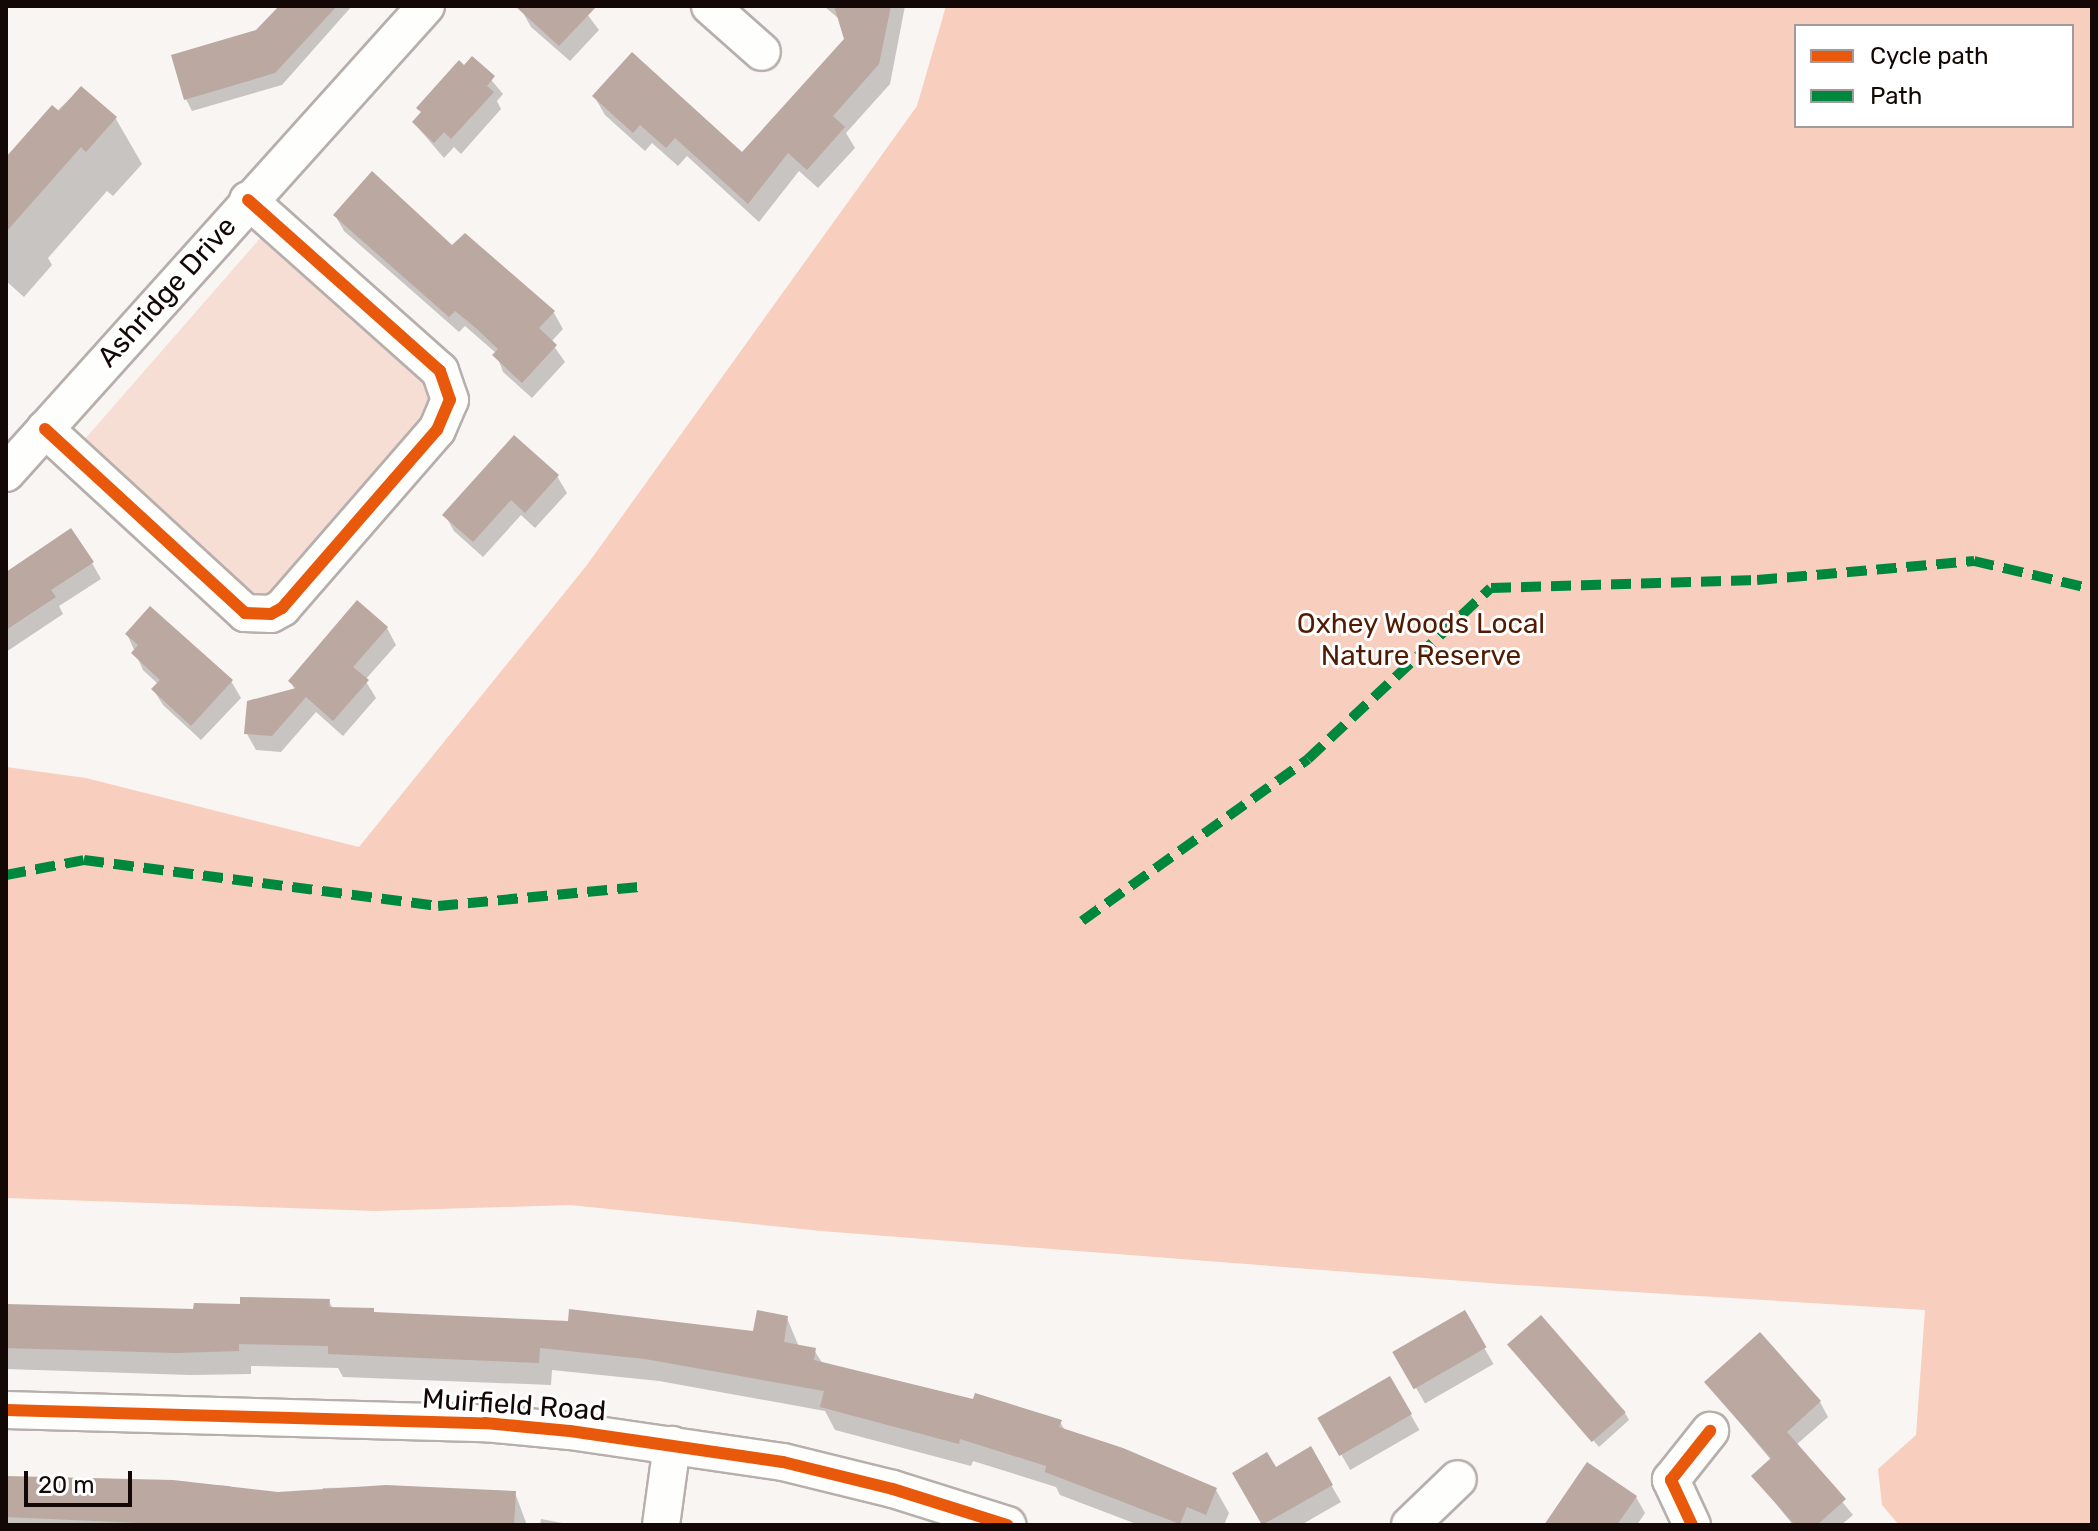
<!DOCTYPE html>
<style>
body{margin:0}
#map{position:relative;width:2098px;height:1531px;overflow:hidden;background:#f9f5f3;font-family:Rubik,sans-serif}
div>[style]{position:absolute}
.green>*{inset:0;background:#f7ded4}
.forest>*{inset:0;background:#f8cebe}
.shadow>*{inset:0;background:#0003;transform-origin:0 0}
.building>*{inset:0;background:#baa8a1;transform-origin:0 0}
.roads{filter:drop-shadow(2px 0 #b7afac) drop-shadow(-2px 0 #b7afac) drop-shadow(0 2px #b7afac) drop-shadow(0 -2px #b7afac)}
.street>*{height:36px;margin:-18px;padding:0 18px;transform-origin:18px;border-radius:18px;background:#fefefd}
.quiet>*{height:10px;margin-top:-5px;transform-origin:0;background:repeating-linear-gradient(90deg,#00873e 0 20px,transparent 0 30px)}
.cycleway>*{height:12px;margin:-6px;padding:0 6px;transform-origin:6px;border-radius:6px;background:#e8590c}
span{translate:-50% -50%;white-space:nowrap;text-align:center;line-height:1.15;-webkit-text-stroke:6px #fff;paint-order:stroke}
.street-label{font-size:28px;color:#130805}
.park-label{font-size:28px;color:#511b02}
.frame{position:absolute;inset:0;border:8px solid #130805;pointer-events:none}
.legend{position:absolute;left:1794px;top:24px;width:280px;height:104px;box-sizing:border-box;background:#fff;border:2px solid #a19c9b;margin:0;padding:10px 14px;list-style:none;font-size:24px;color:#130805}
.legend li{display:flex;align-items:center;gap:16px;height:40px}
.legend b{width:40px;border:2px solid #a19c9b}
.scale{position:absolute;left:24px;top:1471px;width:108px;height:36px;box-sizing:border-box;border:4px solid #130805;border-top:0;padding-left:10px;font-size:24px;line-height:28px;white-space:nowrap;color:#130805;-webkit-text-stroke:6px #fff;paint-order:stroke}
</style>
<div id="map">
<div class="green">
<i style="clip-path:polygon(262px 236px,425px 378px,432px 399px,424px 421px,275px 591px,253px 600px,87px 452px,84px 440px)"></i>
</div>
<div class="forest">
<i style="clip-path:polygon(evenodd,946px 6px,2092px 6px,2092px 1525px,1899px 1525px,1882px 1505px,1878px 1469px,1916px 1435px,1925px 1310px,1502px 1284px,821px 1231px,570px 1205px,375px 1211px,6px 1198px,6px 767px,86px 778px,359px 847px,587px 565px,917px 106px,946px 6px,1796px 26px,2072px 26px,2072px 126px,1796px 126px,1796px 26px)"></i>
</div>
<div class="shadow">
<i style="clip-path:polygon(281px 6px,352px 6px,282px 85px,192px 111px,186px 99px)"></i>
<i style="clip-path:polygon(526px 6px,581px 6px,599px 30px,570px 61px,531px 27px,522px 11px)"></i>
<i style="clip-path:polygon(824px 6px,905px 6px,890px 84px,846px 133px,855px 148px,818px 188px,799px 171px,759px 222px,687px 156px,678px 166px,652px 143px,645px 151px,605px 115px,594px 96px,742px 155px,846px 39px,839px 19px)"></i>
<i style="clip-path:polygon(473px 58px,503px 94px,497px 101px,501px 109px,461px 154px,454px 147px,444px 158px,414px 123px)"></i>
<i style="clip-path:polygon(81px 88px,116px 119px,142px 164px,113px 196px,107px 191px,48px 258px,52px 265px,24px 297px,6px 281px,6px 160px)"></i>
<i style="clip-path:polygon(335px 215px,452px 248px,465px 236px,554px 313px,563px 329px,551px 342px,565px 362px,532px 398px,503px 372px,496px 353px,465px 326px,459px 332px,344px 231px)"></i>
<i style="clip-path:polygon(557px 476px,567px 493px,535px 528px,521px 515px,483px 557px,454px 531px,445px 515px)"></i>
<i style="clip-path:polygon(92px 563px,101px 579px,59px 606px,63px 614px,6px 652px,6px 574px)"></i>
<i style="clip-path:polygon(387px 628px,396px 645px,365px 680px,376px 698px,343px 736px,316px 712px,281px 752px,256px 750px,247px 734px,295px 690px,290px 681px)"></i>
<i style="clip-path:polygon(127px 634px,231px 681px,241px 698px,201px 740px,163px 705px,153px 689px,158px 684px,143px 670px)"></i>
<i style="clip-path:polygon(329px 1301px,333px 1309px,376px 1314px,754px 1333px,787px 1318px,799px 1347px,814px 1350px,823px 1364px,1060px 1422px,1066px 1432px,1216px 1490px,1229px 1513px,1224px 1525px,1139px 1525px,1060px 1495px,1056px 1487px,973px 1461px,971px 1466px,835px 1430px,825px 1411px,659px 1381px,552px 1370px,551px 1385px,343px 1377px,338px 1368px,298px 1367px,251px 1366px,251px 1374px,190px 1375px,6px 1369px,6px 1305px,195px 1311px)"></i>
<i style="left:1464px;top:1313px;width:59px;height:79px;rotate:60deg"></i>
<i style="clip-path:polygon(1515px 1352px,1625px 1413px,1629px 1420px,1599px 1447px)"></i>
<i style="left:1390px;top:1379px;width:59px;height:80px;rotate:60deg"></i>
<i style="clip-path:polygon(1706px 1382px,1820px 1402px,1828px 1417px,1796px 1445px,1853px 1515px,1841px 1525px,1793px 1525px,1754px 1476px,1771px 1460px)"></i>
<i style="clip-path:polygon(1310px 1449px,1341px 1502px,1301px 1525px,1264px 1525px,1235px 1474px,1275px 1469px)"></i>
<i style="clip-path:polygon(6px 1477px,173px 1482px,230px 1486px,234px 1492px,323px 1494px,323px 1488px,386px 1487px,515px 1493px,527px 1525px,6px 1525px)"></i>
<i style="clip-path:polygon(1636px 1497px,1645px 1513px,1637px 1525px,1561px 1525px)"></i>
<i style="clip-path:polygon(541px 1519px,573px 1525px,540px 1525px)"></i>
</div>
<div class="building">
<i style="clip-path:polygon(279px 6px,337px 6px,275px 73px,184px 100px,171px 55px,256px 30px)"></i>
<i style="clip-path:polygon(515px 6px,597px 6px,559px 46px)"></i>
<i style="clip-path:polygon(834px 6px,891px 6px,879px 64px,833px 116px,845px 127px,807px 170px,788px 153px,748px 204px,675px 138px,666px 148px,640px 125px,633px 133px,592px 96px,632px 52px,742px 152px,844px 39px)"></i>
<i style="clip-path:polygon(472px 56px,495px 76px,487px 86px,494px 92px,451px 139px,444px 132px,434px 143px,412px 122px,421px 112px,416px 108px,459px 60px,464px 65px)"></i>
<i style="clip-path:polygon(81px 86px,117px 117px,86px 152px,81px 147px,6px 232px,6px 157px,52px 105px,59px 111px)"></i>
<i style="clip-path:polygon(372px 171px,452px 245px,465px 233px,555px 311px,539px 328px,557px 345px,522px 383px,492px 355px,498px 349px,477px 329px,455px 311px,449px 317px,333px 215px)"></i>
<i style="clip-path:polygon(514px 435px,559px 475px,525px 513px,511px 500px,473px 542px,442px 515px)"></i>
<i style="clip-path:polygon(71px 528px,94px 562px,51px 590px,56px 597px,6px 630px,6px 572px)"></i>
<i style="clip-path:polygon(357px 600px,388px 627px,353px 667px,369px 680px,333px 721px,306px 697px,272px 736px,244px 734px,247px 701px,296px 688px,288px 681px)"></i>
<i style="clip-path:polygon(150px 606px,233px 680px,191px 726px,151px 689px,160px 680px,131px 653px,138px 645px,125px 634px)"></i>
<i style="clip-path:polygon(240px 1297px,330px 1299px,329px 1307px,374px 1308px,374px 1312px,568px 1321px,569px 1309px,753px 1331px,757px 1310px,788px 1316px,784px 1342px,816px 1348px,814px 1360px,973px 1399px,975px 1393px,1062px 1420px,1059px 1427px,1123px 1448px,1217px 1488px,1206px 1515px,1187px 1507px,1180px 1524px,1045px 1472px,1046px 1466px,960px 1439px,959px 1444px,820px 1407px,824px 1391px,645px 1359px,540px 1348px,539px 1363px,328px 1354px,328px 1346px,283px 1345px,239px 1344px,239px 1351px,176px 1353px,6px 1348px,6px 1304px,193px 1309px,194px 1303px,240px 1304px)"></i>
<i style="left:1465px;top:1310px;width:43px;height:84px;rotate:60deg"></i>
<i style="left:1541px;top:1315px;width:129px;height:45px;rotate:49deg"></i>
<i style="clip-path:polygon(1760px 1332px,1821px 1401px,1787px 1432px,1846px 1499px,1817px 1525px,1795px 1525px,1751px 1476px,1771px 1458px,1704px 1382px)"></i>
<i style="left:1390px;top:1376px;width:44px;height:84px;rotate:60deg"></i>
<i style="clip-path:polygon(1311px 1446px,1333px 1485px,1262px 1525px,1232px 1473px,1267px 1452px,1276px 1467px)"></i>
<i style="clip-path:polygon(1587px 1462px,1637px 1496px,1617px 1525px,1544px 1525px)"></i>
<i style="clip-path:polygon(6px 1476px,173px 1480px,278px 1492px,386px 1485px,516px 1491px,514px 1525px,184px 1525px,6px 1517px)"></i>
</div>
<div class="roads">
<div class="street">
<i style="left:710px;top:6px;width:69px;rotate:41.5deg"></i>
<i style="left:45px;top:429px;width:272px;rotate:42.6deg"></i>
<i style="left:245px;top:613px;width:26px;rotate:2deg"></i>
<i style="left:271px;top:614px;width:13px;rotate:-29deg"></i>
<i style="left:282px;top:608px;width:236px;rotate:-49deg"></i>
<i style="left:437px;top:430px;width:33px;rotate:-67deg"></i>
<i style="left:450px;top:400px;width:31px;rotate:-109deg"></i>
<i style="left:440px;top:371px;width:257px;rotate:-138.3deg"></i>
<i style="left:6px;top:473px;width:628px;rotate:-48.03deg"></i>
<i style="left:6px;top:1410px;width:479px;rotate:1.6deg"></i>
<i style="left:485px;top:1423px;width:85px;rotate:5.4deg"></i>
<i style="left:570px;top:1431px;width:215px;rotate:8.3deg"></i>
<i style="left:783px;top:1462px;width:113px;rotate:13.8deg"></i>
<i style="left:893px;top:1489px;width:120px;rotate:17.5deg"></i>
<i style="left:661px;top:1525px;width:81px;rotate:-82.2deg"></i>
<i style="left:1410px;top:1525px;width:66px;rotate:-43.8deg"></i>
<i style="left:1692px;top:1525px;width:50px;rotate:-115deg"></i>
<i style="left:1671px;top:1480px;width:63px;rotate:-51.5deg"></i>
</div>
</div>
<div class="quiet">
<i style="left:6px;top:875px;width:79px;rotate:-10.9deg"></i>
<i style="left:84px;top:860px;width:357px;rotate:7.4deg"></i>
<i style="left:438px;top:906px;width:202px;rotate:-5.4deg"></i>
<i style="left:1082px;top:921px;width:278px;rotate:-35.6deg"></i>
<i style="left:1308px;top:759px;width:250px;rotate:-43.1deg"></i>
<i style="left:1491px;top:588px;width:266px;rotate:-1.7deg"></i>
<i style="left:1757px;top:580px;width:218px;rotate:-5deg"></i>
<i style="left:1974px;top:561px;width:121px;rotate:13.3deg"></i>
</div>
<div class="cycleway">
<i style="left:45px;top:429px;width:272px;rotate:42.6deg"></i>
<i style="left:245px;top:613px;width:26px;rotate:2deg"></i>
<i style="left:271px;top:614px;width:13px;rotate:-29deg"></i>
<i style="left:282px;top:608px;width:236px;rotate:-49deg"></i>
<i style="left:437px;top:430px;width:33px;rotate:-67deg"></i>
<i style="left:450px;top:400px;width:31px;rotate:-109deg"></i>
<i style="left:440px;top:371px;width:257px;rotate:-138.3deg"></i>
<i style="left:6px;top:1410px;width:479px;rotate:1.6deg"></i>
<i style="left:485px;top:1423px;width:85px;rotate:5.4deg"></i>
<i style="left:570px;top:1431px;width:215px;rotate:8.3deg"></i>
<i style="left:783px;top:1462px;width:113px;rotate:13.8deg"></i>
<i style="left:893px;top:1489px;width:120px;rotate:17.5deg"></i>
<i style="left:1692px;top:1525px;width:50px;rotate:-115deg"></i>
<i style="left:1671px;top:1480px;width:63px;rotate:-51.5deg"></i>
</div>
<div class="street-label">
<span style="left:167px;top:292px;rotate:-48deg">Ashridge Drive</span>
<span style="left:514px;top:1405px;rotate:4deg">Muirfield Road</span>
</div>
<div class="park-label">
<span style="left:1421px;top:640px">Oxhey Woods Local<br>Nature Reserve</span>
</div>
<div class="frame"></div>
<ul class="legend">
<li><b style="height:10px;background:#e8590c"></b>Cycle path</li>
<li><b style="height:10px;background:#00873e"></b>Path</li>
</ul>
<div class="scale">20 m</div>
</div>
